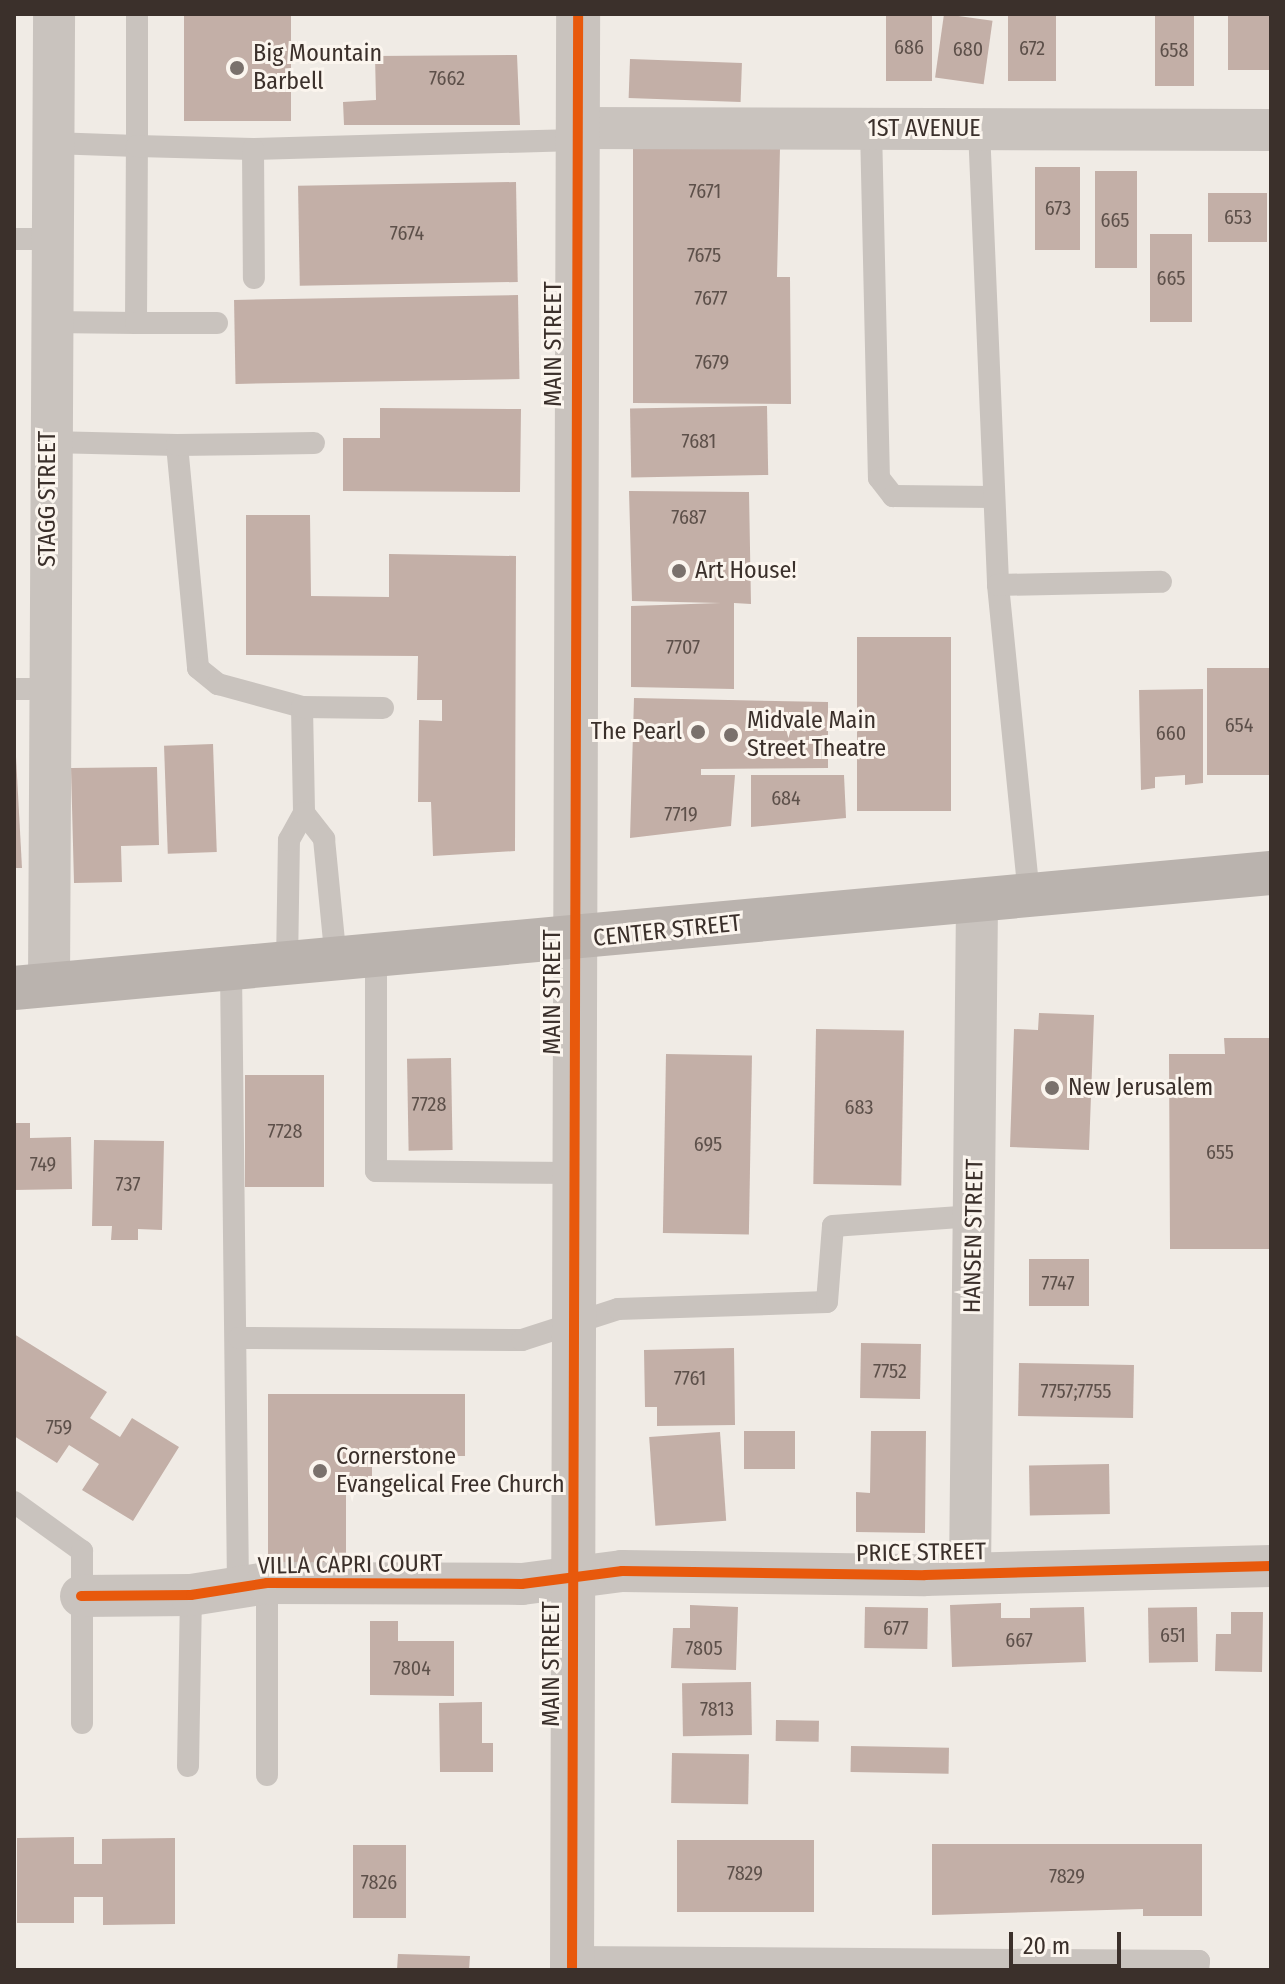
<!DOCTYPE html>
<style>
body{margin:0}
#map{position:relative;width:1285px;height:1984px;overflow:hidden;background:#f0ebe5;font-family:"Fira Sans Condensed",sans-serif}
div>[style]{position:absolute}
.building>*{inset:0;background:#c3afa7;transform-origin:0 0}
.service>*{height:22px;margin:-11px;padding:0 11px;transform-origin:11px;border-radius:11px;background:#c9c3be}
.minor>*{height:42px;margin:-21px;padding:0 21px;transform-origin:21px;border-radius:21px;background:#c9c3be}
.tertiary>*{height:44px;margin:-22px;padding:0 22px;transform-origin:22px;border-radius:22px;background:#c9c3be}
.secondary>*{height:44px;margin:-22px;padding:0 22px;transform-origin:22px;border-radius:22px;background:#bab3ae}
.cycleway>*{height:10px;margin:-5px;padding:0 5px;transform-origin:5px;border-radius:5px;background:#e8590c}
.dots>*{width:22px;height:22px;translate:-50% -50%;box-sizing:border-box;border:4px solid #fbf5ee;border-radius:50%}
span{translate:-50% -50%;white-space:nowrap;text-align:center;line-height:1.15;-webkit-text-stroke:6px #fbf5ee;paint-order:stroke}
.number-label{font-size:20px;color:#5d504a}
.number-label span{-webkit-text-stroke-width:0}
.poi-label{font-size:24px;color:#3b302b}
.left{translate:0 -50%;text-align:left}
.right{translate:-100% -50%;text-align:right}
.street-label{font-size:24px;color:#3b302b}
.frame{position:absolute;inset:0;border:16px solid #3b302b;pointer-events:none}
.scale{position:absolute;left:1009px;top:1932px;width:112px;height:36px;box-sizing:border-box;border:4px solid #3b302b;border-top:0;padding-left:10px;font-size:24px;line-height:28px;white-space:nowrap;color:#3b302b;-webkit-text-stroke:6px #fbf5ee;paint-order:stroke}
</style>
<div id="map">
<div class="building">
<i style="left:184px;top:14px;width:107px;height:107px"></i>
<i style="left:886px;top:14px;width:46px;height:67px"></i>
<i style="left:944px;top:14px;width:49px;height:64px;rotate:8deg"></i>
<i style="left:1008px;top:14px;width:48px;height:67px"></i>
<i style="left:1155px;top:14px;width:39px;height:72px"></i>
<i style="left:1228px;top:14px;width:43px;height:56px"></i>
<i style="clip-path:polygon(517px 55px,520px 125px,344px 125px,343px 102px,376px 100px,375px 56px)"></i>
<i style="left:630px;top:59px;width:112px;height:39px;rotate:2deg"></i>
<i style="clip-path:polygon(633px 146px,780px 148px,777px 277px,790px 277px,791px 404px,633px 403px)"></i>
<i style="left:1035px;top:167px;width:45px;height:83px"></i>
<i style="left:1095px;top:171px;width:42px;height:97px"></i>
<i style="left:516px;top:182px;width:100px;height:218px;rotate:89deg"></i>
<i style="left:1208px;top:193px;width:59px;height:49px"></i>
<i style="left:1150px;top:234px;width:42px;height:88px"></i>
<i style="left:518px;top:295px;width:84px;height:284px;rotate:89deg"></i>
<i style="left:767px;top:406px;width:69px;height:137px;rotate:89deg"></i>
<i style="clip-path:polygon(380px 408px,521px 409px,520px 492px,343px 491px,343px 438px,380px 438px)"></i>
<i style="clip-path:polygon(629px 491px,749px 492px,751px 604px,734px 603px,734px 689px,631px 687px,631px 606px,721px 603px,632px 601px)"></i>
<i style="clip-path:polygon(246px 515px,310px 515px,311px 596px,389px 597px,389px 554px,516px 556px,515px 851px,433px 856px,431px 802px,418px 802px,419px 720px,442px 721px,442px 700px,417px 700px,418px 656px,246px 655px)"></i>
<i style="left:857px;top:637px;width:94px;height:174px"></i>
<i style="left:1271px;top:668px;width:107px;height:64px;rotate:90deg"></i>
<i style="clip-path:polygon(1203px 689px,1203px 783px,1185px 785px,1185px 775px,1155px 777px,1155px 788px,1141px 790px,1139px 690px)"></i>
<i style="clip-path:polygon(634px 698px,828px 702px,828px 768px,701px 769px,701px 775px,735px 775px,731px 826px,630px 838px)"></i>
<i style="clip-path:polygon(14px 720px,22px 868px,14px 868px)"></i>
<i style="left:213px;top:744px;width:108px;height:49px;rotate:88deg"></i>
<i style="clip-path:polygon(157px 767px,159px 845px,121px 846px,122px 882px,74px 883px,71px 768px)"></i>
<i style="clip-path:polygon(751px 775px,844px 775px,846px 818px,751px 827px)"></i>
<i style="clip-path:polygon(1039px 1013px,1094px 1015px,1089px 1150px,1010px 1147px,1014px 1029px,1038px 1030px)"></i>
<i style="left:816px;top:1029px;width:88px;height:155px;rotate:1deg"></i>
<i style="clip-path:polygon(1224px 1038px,1271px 1038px,1271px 1249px,1170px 1249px,1169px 1054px,1225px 1054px)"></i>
<i style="left:666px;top:1054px;width:86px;height:179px;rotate:1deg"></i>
<i style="left:451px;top:1058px;width:92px;height:44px;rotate:89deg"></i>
<i style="left:245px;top:1075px;width:79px;height:112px"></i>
<i style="clip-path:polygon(14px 1123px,30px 1123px,30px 1138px,71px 1137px,72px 1189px,14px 1190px)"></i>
<i style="clip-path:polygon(94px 1140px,164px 1141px,162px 1230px,138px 1229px,138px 1240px,111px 1240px,112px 1226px,92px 1226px)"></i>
<i style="left:1029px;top:1259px;width:60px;height:47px"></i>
<i style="clip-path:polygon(14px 1334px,107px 1392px,90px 1418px,120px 1437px,132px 1418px,179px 1447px,133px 1521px,82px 1490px,99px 1464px,69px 1445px,57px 1463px,14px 1436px)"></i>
<i style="left:861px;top:1343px;width:60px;height:55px;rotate:1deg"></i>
<i style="clip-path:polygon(734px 1348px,735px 1425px,657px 1426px,657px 1407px,645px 1407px,644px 1350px)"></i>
<i style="left:1019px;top:1363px;width:115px;height:53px;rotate:1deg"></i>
<i style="clip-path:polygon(268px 1394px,465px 1394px,465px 1456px,372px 1456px,372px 1486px,346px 1486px,346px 1566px,268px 1566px)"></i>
<i style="left:744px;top:1431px;width:51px;height:38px"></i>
<i style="clip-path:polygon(871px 1431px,926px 1431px,925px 1533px,856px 1532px,856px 1492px,870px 1493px)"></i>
<i style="left:720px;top:1432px;width:89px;height:71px;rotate:86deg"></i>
<i style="left:1109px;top:1464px;width:50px;height:80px;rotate:89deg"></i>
<i style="clip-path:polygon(1001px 1603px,1001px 1618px,1030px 1618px,1030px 1608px,1084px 1607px,1086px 1662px,952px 1667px,950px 1605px)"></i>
<i style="clip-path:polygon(690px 1605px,738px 1607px,736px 1670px,671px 1668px,673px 1628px,690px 1628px)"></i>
<i style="left:865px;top:1607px;width:63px;height:41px;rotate:1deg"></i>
<i style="left:1197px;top:1607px;width:55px;height:49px;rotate:89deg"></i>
<i style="clip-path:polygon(1231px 1612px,1263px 1612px,1262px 1672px,1215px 1671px,1216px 1634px,1231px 1634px)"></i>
<i style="clip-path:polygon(370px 1621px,398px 1621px,398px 1641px,454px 1641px,454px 1696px,370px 1695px)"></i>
<i style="left:751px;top:1682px;width:53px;height:69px;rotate:89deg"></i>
<i style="clip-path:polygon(482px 1702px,482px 1743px,493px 1743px,493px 1772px,440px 1772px,439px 1703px)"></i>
<i style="left:776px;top:1720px;width:43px;height:21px;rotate:1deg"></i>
<i style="left:851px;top:1746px;width:98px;height:26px;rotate:1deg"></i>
<i style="left:672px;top:1753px;width:77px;height:50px;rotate:1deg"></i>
<i style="clip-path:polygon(74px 1837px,74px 1864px,102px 1864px,102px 1839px,175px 1838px,175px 1924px,103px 1925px,103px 1897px,74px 1897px,74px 1923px,17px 1923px,17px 1838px)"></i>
<i style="left:677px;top:1840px;width:137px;height:72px"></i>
<i style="clip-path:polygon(932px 1844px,1202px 1844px,1202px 1916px,1143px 1916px,1143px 1909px,932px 1915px)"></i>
<i style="left:353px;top:1845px;width:53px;height:73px"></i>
<i style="clip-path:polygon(398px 1954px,470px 1956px,469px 1970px,397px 1970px)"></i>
</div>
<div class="service">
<i style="left:871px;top:128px;width:350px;rotate:88.7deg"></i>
<i style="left:879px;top:478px;width:23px;rotate:52deg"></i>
<i style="left:893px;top:496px;width:101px;rotate:0.6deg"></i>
<i style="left:979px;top:129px;width:456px;rotate:87.6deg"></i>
<i style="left:998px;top:585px;width:312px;rotate:84.3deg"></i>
<i style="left:52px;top:143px;width:85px;rotate:2deg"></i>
<i style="left:137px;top:146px;width:132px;rotate:-90deg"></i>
<i style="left:253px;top:149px;width:324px;rotate:-1.6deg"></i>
<i style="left:14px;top:239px;width:36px"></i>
<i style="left:50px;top:322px;width:86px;rotate:0.7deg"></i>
<i style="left:136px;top:323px;width:177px;rotate:-89.7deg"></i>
<i style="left:137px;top:146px;width:116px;rotate:1.5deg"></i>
<i style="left:253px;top:149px;width:129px;rotate:89.6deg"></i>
<i style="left:136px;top:323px;width:81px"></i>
<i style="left:49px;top:442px;width:128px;rotate:1.3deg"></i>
<i style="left:177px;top:445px;width:224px;rotate:84.6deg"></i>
<i style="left:198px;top:668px;width:26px;rotate:39deg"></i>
<i style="left:218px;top:684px;width:87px;rotate:15.3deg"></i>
<i style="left:302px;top:707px;width:106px;rotate:88.9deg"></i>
<i style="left:177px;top:445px;width:137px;rotate:-0.8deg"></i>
<i style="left:998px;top:585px;width:163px;rotate:-1.1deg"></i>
<i style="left:14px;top:689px;width:33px"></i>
<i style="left:302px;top:707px;width:81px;rotate:0.7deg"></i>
<i style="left:376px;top:957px;width:214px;rotate:90deg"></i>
<i style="left:376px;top:1171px;width:197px;rotate:0.6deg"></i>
<i style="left:287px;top:965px;width:125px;rotate:-89.1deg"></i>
<i style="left:289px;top:840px;width:31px;rotate:-61deg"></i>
<i style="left:304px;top:813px;width:33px;rotate:52deg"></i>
<i style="left:324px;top:839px;width:123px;rotate:84.4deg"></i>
<i style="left:231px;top:970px;width:617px;rotate:89.35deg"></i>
<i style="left:239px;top:1338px;width:283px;rotate:0.4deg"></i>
<i style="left:522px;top:1340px;width:101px;rotate:-17.9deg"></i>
<i style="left:618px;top:1309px;width:209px;rotate:-1.9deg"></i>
<i style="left:827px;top:1302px;width:76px;rotate:-85.5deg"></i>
<i style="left:833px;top:1226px;width:141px;rotate:-4.1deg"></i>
<i style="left:14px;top:1502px;width:84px;rotate:35.8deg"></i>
<i style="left:82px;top:1551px;width:172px;rotate:90deg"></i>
<i style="left:267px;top:1583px;width:192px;rotate:90deg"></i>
<i style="left:188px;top:1766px;width:171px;rotate:-89deg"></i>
<i style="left:572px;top:1957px;width:627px;rotate:0.37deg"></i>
<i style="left:1199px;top:1961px;width:9px;rotate:96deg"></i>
</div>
<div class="minor">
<i style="left:577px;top:128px;width:694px;rotate:0.17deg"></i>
<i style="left:49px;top:984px;width:970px;rotate:-89.7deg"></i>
<i style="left:970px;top:1573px;width:673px;rotate:-89.4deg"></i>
<i style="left:81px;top:1596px;width:110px;rotate:-0.5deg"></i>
<i style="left:191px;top:1595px;width:77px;rotate:-9deg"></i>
<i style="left:267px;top:1583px;width:255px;rotate:0.2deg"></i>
<i style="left:522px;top:1584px;width:101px;rotate:-7.4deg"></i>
<i style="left:622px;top:1571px;width:303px;rotate:0.8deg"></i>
<i style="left:925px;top:1575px;width:346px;rotate:-1.5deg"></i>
</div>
<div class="tertiary">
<i style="left:572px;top:1970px;width:1956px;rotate:-89.82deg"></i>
</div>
<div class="secondary">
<i style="left:14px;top:988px;width:1262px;rotate:-5.23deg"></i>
</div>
<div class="cycleway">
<i style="left:81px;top:1596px;width:110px;rotate:-0.5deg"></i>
<i style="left:191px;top:1595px;width:77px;rotate:-9deg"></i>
<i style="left:267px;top:1583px;width:255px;rotate:0.2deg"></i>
<i style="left:522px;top:1584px;width:101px;rotate:-7.4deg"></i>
<i style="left:622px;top:1571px;width:303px;rotate:0.8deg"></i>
<i style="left:925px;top:1575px;width:346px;rotate:-1.5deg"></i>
<i style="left:572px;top:1970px;width:1956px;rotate:-89.82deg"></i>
</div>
<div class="dots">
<i style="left:237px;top:68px;background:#7a716c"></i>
<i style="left:679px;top:571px;background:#7a716c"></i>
<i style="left:698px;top:732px;background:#7a716c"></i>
<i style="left:731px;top:735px;background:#7a716c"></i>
<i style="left:1052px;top:1088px;background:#7a716c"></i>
<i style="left:320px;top:1471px;background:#7a716c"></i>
</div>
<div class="number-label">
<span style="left:909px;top:47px">686</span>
<span style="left:1032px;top:48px">672</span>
<span style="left:968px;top:49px">680</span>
<span style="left:1174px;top:50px">658</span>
<span style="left:447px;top:78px">7662</span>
<span style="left:705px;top:191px">7671</span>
<span style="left:1058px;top:208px">673</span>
<span style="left:1238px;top:217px">653</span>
<span style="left:1115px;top:220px">665</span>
<span style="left:407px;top:233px">7674</span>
<span style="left:704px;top:255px">7675</span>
<span style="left:1171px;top:278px">665</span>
<span style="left:711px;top:298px">7677</span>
<span style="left:712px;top:362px">7679</span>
<span style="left:699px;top:441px">7681</span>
<span style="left:689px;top:517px">7687</span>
<span style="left:683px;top:647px">7707</span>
<span style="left:1239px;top:725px">654</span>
<span style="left:1171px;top:733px">660</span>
<span style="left:786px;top:798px">684</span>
<span style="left:681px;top:814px">7719</span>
<span style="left:429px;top:1104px">7728</span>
<span style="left:859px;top:1107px">683</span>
<span style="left:285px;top:1131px">7728</span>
<span style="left:708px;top:1144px">695</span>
<span style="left:1220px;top:1152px">655</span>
<span style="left:43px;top:1164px">749</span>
<span style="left:128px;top:1184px">737</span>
<span style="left:1058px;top:1283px">7747</span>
<span style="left:890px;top:1371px">7752</span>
<span style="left:690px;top:1378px">7761</span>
<span style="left:1076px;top:1391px">7757;7755</span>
<span style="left:59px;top:1427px">759</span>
<span style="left:896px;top:1628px">677</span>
<span style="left:1173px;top:1635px">651</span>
<span style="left:1019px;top:1640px">667</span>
<span style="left:704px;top:1648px">7805</span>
<span style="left:412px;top:1668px">7804</span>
<span style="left:717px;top:1709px">7813</span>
<span style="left:745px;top:1873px">7829</span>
<span style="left:1067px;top:1876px">7829</span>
<span style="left:379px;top:1882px">7826</span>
</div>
<div class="poi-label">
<span class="left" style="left:253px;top:68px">Big Mountain<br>Barbell</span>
<span class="left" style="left:695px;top:571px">Art House!</span>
<span class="left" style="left:747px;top:735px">Midvale Main<br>Street Theatre</span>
<span class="right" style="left:682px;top:732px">The Pearl</span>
<span class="left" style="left:1068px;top:1088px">New Jerusalem</span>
<span class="left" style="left:336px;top:1471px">Cornerstone<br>Evangelical Free Church</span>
</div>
<div class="street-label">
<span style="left:924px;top:129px">1ST AVENUE</span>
<span style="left:554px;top:344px;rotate:-90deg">MAIN STREET</span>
<span style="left:48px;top:499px;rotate:-90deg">STAGG STREET</span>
<span style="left:667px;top:931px;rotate:-6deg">CENTER STREET</span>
<span style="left:553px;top:992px;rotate:-90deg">MAIN STREET</span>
<span style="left:974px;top:1236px;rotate:-89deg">HANSEN STREET</span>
<span style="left:921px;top:1553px;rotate:-1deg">PRICE STREET</span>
<span style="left:350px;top:1565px;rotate:-1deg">VILLA CAPRI COURT</span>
<span style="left:552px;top:1664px;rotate:-90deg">MAIN STREET</span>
</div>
<div class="frame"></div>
<div class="scale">20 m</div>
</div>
